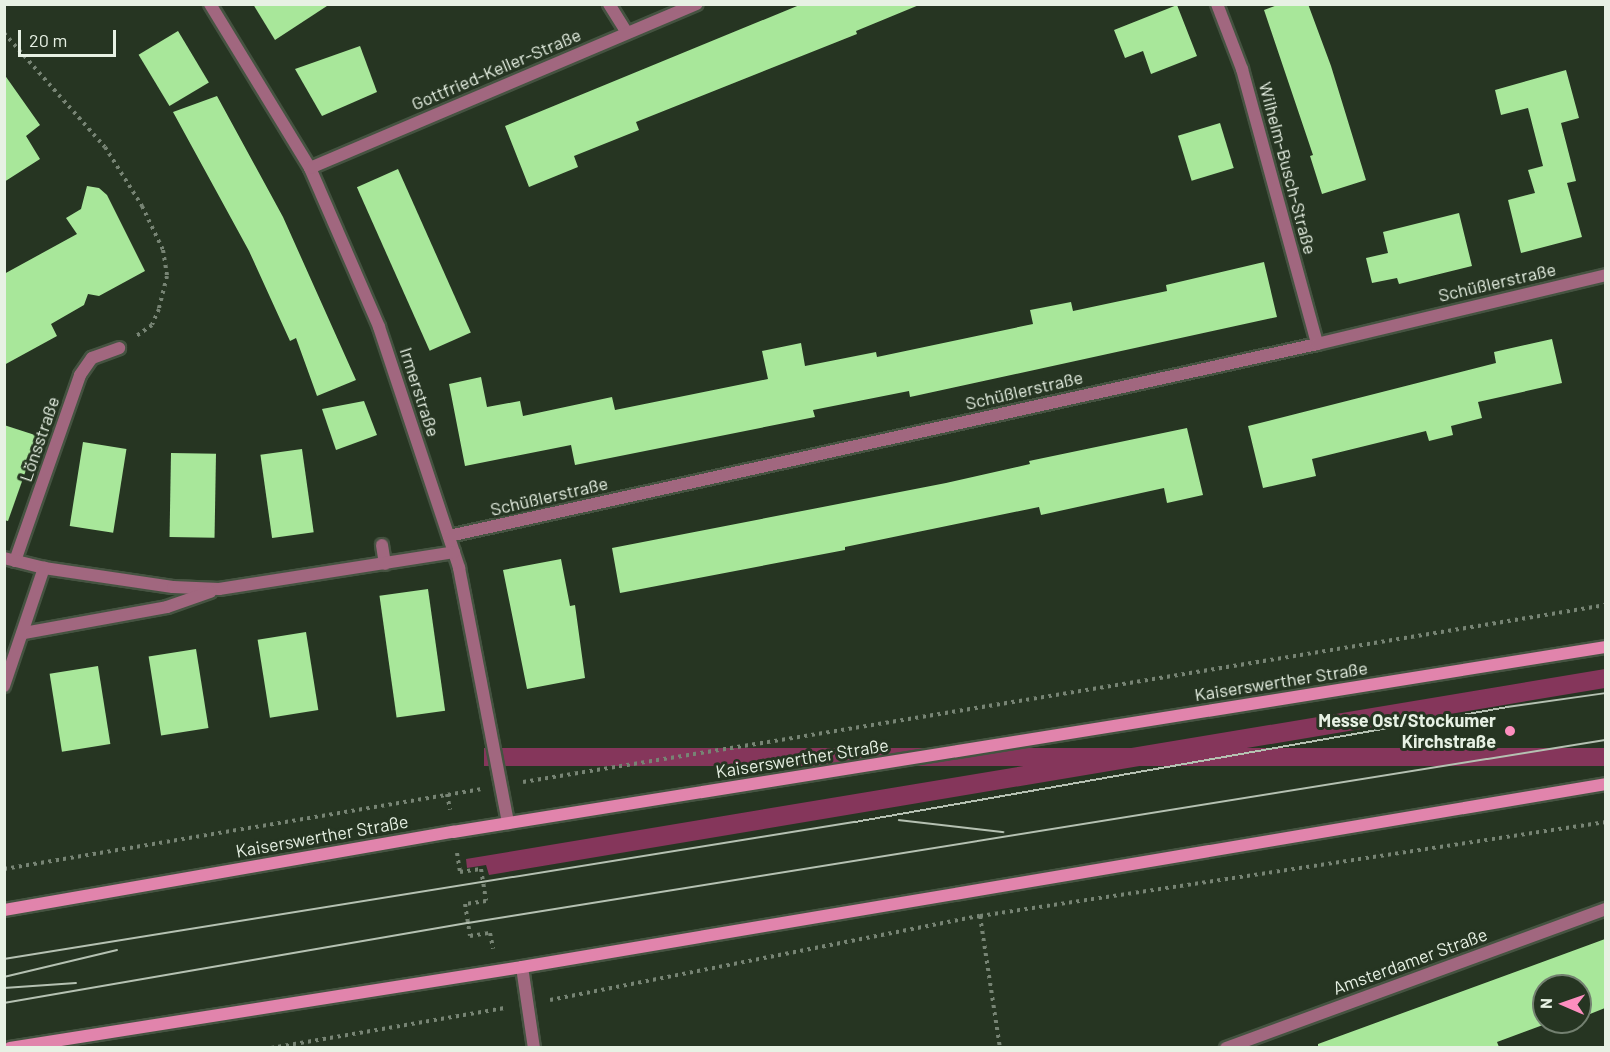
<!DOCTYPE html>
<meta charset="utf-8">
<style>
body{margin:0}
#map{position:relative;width:1610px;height:1052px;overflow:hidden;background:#263522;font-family:Barlow,sans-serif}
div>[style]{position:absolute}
.green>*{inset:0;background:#85365b;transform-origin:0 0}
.building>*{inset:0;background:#a8e79a;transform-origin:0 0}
.path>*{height:4px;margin-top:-2px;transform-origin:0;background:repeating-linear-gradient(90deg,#778474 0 3px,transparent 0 7.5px)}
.roads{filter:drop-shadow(2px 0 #455341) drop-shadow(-2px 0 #455341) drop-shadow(0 2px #455341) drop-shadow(0 -2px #455341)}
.lane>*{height:12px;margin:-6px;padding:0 6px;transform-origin:6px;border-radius:6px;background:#a1677f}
.street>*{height:12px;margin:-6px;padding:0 6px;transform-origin:6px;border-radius:6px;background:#a1677f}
.secondary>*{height:12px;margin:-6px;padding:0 6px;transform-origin:6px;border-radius:6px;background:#e184ac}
.tram>*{height:1.5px;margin:-0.75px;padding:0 0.75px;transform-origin:0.75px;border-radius:0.75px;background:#b5c1b2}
.dots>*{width:16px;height:16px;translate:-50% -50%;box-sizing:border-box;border:3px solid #263522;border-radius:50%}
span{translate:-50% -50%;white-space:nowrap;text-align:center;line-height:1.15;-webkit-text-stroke:6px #263522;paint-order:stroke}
.street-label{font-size:18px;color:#e7f1e4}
.poi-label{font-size:18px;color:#e7f1e4;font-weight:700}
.right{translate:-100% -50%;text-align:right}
.frame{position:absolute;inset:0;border:6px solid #e7f1e4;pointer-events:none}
.north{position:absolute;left:1532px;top:974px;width:60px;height:60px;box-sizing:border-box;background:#263522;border:2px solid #738070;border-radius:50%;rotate:272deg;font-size:16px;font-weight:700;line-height:24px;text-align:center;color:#e7f1e4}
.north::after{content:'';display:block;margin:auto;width:21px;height:27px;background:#fd8ebf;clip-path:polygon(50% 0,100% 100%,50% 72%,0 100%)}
.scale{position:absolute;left:18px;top:30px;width:98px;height:27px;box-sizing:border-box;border:3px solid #e7f1e4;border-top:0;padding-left:8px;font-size:18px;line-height:21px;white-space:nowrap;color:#e7f1e4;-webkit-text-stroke:4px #263522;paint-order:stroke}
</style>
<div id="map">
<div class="green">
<i style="clip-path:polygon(1605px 669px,1605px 688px,489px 875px,486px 865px,467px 868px,466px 859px)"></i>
<i style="left:1605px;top:748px;width:18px;height:1121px;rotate:90deg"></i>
</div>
<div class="building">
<i style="clip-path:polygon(253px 4px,330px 4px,275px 40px)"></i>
<i style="clip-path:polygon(802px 4px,919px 5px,856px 31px,857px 34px,636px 122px,639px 130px,574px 156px,578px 167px,529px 187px,505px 126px)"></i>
<i style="clip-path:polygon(1280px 4px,1308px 4px,1331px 66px,1366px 180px,1322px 194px,1310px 156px,1313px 155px,1264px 10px)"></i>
<i style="clip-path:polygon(1177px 5px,1197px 56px,1151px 74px,1143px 51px,1125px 58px,1114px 30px)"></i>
<i style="left:178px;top:31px;width:60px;height:46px;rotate:59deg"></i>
<i style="clip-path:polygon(360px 46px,377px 92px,322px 116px,295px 69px)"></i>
<i style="clip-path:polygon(1566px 70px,1579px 118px,1561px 123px,1576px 181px,1567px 183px,1582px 237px,1521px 253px,1508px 200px,1535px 193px,1528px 170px,1543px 166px,1528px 108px,1501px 115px,1495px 90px)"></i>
<i style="clip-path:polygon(4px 74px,40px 125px,26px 136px,40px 159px,4px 182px)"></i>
<i style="clip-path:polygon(217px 96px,283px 217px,356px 380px,317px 396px,296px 338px,290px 341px,249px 251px,173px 112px)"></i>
<i style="left:1220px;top:123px;width:47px;height:44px;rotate:73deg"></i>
<i style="left:398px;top:169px;width:179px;height:45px;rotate:66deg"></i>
<i style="clip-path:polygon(87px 186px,99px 188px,107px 195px,145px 271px,99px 296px,88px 294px,84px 305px,51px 324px,57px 336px,4px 365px,4px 274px,77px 234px,66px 218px,81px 209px)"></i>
<i style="clip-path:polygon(1459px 213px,1472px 266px,1399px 284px,1397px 278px,1372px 283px,1366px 258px,1388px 253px,1383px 232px)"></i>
<i style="clip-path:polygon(1264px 262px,1277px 317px,910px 397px,909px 391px,813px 410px,815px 417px,575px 465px,571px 445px,465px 466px,449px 384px,481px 377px,487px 407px,520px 401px,523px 416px,612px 397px,615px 410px,768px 379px,762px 351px,801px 343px,805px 366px,876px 352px,877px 357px,1033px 324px,1030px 310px,1071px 302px,1073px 311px,1167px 291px,1166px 285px)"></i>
<i style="clip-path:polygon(1552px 339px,1562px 383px,1478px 402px,1482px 418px,1451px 426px,1453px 435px,1429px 441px,1426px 431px,1312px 459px,1316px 476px,1263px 488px,1248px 426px,1496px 363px,1494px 352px)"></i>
<i style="clip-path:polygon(364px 401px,377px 435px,336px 450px,322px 409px)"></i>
<i style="clip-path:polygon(4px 425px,38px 436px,8px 521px,4px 520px)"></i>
<i style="clip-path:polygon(1187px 428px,1203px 495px,1167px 503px,1164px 488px,1041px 515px,1039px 507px,845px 547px,845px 550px,620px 593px,612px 548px,946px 483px,1030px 464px,1029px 461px)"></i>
<i style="left:83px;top:442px;width:44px;height:85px;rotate:9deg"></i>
<i style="left:302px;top:449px;width:84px;height:42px;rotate:82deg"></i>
<i style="left:171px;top:453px;width:45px;height:84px;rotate:1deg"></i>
<i style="clip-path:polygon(561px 559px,570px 606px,575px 605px,585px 678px,527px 689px,503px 570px)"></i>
<i style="left:428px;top:589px;width:123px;height:49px;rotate:82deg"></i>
<i style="left:306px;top:632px;width:79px;height:49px;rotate:81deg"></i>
<i style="left:196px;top:649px;width:80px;height:48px;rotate:81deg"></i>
<i style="left:98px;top:666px;width:79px;height:49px;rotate:81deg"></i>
<i style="clip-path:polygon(1605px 939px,1605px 1008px,1580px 1018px,1580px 986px,1544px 986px,1544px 1022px,1551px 1022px,1497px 1042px,1499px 1047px,1318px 1047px,1318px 1044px)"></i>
</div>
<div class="path">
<i style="left:4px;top:33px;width:152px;rotate:48.5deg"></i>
<i style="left:105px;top:147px;width:70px;rotate:57.9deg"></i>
<i style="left:142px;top:206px;width:49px;rotate:64.5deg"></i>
<i style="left:163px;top:250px;width:26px;rotate:81deg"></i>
<i style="left:167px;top:276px;width:34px;rotate:104deg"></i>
<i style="left:159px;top:309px;width:17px;rotate:114deg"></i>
<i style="left:152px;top:325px;width:19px;rotate:145deg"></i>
<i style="left:523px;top:782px;width:1097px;rotate:-9.28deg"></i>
<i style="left:447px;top:794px;width:16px;rotate:79deg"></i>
<i style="left:457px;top:853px;width:19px;rotate:81deg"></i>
<i style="left:460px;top:872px;width:21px;rotate:-8deg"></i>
<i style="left:481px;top:869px;width:32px;rotate:81deg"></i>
<i style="left:486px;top:901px;width:21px;rotate:172deg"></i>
<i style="left:465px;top:904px;width:32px;rotate:81deg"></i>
<i style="left:470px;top:936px;width:20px;rotate:-9deg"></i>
<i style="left:490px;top:933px;width:16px;rotate:79deg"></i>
<i style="left:4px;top:869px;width:483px;rotate:-9.5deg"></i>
<i style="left:980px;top:916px;width:134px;rotate:81.4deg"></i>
<i style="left:550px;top:1000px;width:438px;rotate:-11.1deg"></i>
<i style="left:980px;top:916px;width:633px;rotate:-8.54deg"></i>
<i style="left:271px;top:1048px;width:237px;rotate:-9.7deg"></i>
</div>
<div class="roads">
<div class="lane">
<i style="left:382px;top:545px;width:19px;rotate:81deg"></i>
<i style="left:15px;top:561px;width:197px;rotate:-70.7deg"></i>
<i style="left:80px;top:375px;width:21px;rotate:-55deg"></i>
<i style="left:92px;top:358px;width:29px;rotate:-20deg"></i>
</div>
<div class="street">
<i style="left:210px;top:4px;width:192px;rotate:58.6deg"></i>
<i style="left:310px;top:168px;width:173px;rotate:66.5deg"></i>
<i style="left:379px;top:327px;width:254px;rotate:71.6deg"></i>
<i style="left:459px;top:568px;width:260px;rotate:79.1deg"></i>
<i style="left:609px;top:4px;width:34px;rotate:58deg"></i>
<i style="left:1217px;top:4px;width:70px;rotate:69deg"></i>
<i style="left:1242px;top:69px;width:285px;rotate:74.7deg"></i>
<i style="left:310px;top:168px;width:420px;rotate:-23deg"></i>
<i style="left:449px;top:536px;width:889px;rotate:-12.47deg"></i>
<i style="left:1317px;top:344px;width:297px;rotate:-13.4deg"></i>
<i style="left:4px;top:558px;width:41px;rotate:14deg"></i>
<i style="left:44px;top:568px;width:130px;rotate:8.4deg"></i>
<i style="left:173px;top:587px;width:46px;rotate:2.5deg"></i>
<i style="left:219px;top:589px;width:238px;rotate:-8.9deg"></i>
<i style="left:24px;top:633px;width:145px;rotate:-10.3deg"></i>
<i style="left:167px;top:607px;width:46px;rotate:-19.2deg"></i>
<i style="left:4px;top:686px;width:125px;rotate:-71.3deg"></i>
<i style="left:522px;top:967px;width:82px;rotate:81.6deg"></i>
<i style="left:1226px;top:1048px;width:405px;rotate:-20.1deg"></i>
</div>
<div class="secondary">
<i style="left:4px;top:910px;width:456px;rotate:-9.9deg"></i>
<i style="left:453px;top:832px;width:1168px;rotate:-9.12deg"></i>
<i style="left:10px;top:1048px;width:518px;rotate:-8.99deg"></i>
<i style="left:522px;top:967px;width:1099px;rotate:-9.58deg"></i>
</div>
</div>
<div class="tram">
<i style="left:899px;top:820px;width:105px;rotate:6.6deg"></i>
<i style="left:4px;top:959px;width:862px;rotate:-9.15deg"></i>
<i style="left:855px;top:822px;width:663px;rotate:-9.99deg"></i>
<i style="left:1508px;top:707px;width:99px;rotate:-8.1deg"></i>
<i style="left:4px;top:977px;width:116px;rotate:-13.4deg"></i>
<i style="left:4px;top:988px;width:72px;rotate:-4deg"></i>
<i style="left:4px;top:1003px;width:471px;rotate:-9.8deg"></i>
<i style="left:468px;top:923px;width:1153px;rotate:-9.14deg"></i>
</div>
<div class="dots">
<i style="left:1510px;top:731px;background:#fd8ebf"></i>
</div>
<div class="street-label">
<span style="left:496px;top:69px;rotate:-23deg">Gottfried-Keller-Straße</span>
<span style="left:1288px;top:168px;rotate:75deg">Wilhelm-Busch-Straße</span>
<span style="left:1497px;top:282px;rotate:-13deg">Schüßlerstraße</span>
<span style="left:1024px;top:390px;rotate:-13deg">Schüßlerstraße</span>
<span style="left:420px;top:392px;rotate:72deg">Irmerstraße</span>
<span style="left:39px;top:439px;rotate:-71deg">Lönsstraße</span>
<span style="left:549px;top:496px;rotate:-13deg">Schüßlerstraße</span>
<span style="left:1281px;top:681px;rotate:-9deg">Kaiserswerther Straße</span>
<span style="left:802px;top:758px;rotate:-9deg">Kaiserswerther Straße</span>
<span style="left:322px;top:836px;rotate:-10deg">Kaiserswerther Straße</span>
<span style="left:1410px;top:961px;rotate:-20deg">Amsterdamer Straße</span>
</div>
<div class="poi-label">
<span class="right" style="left:1496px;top:731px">Messe Ost/Stockumer<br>Kirchstraße</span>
</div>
<div class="frame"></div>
<div class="north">N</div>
<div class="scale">20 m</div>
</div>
